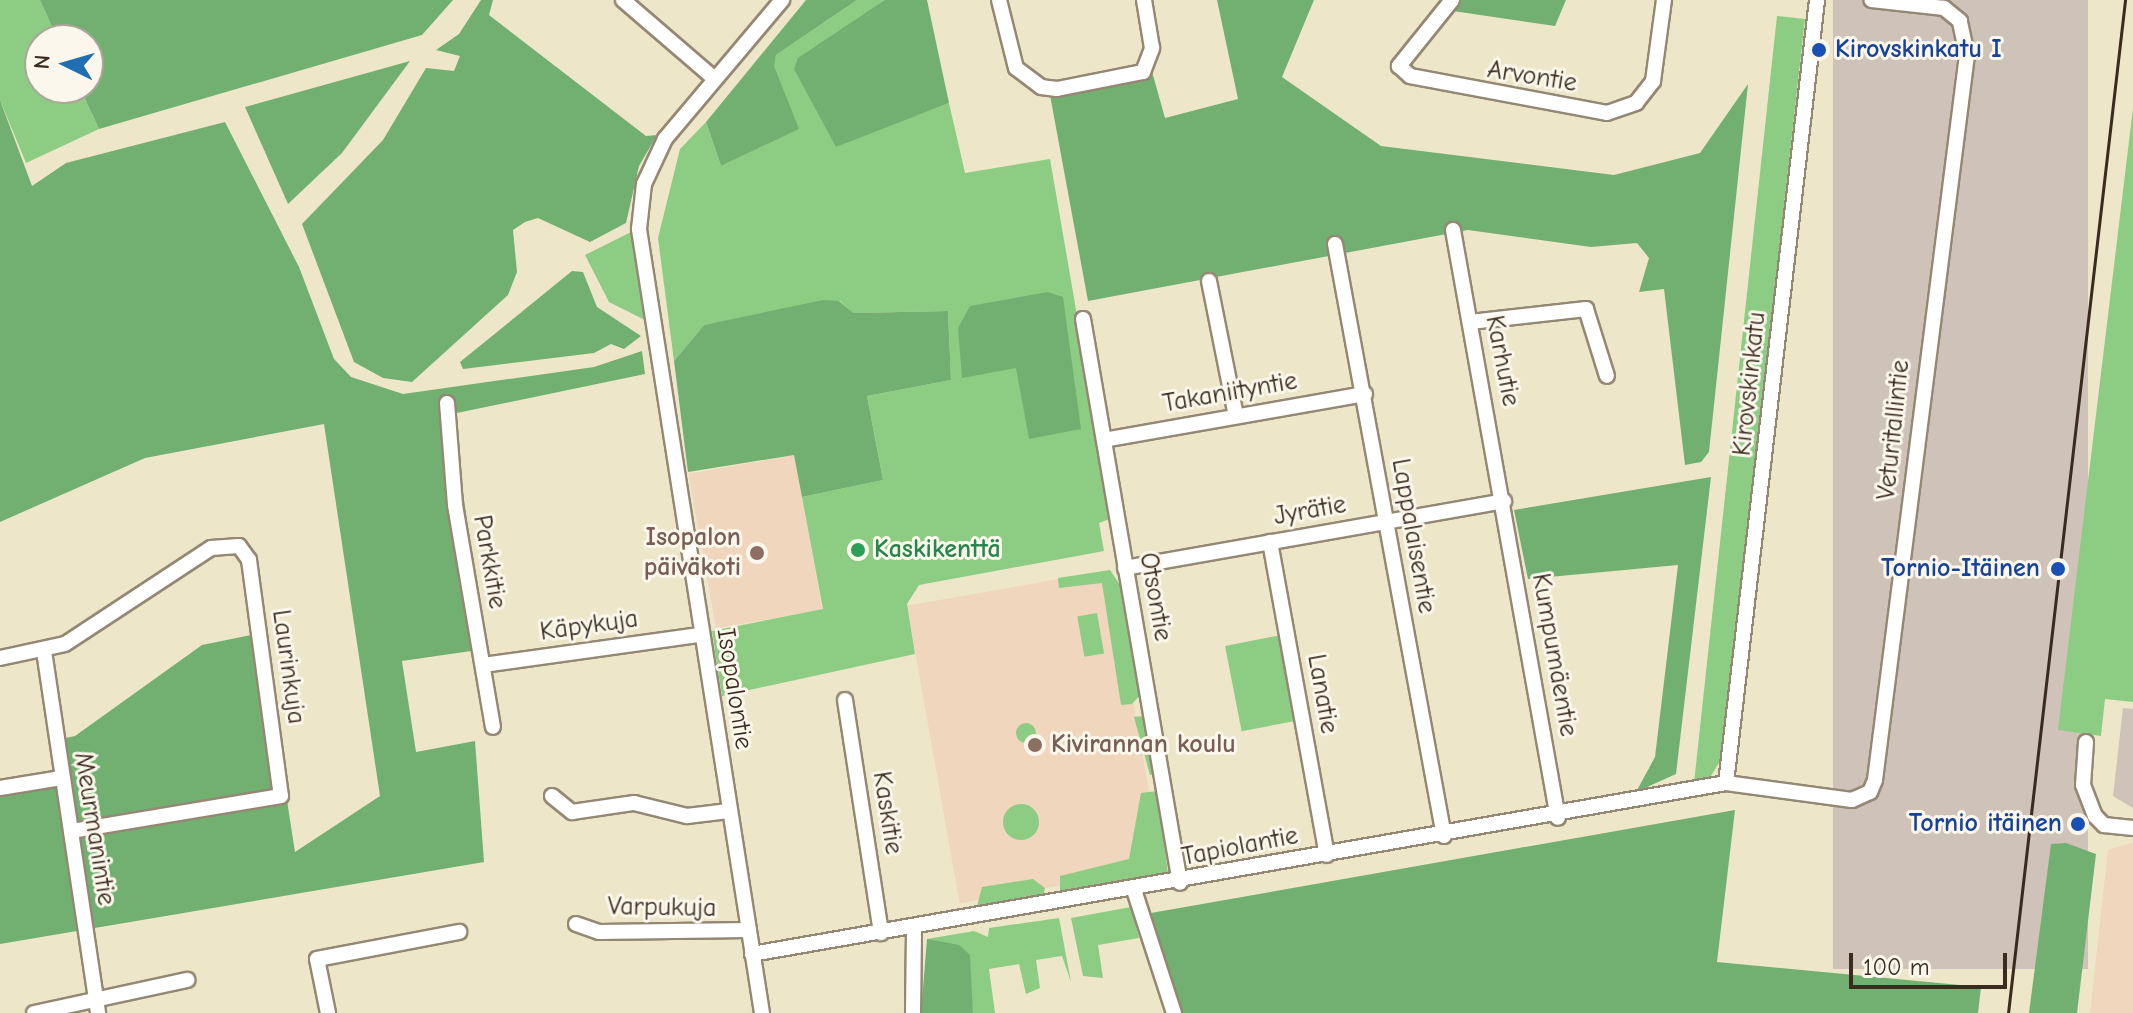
<!DOCTYPE html>
<meta charset="utf-8">
<style>
body{margin:0}
#map{position:relative;width:2133px;height:1013px;overflow:hidden;background:#eee6c9;font-family:"Comic Neue",sans-serif}
div>[style]{position:absolute}
.built>*{inset:0;background:#f0d6bc;transform-origin:0 0}
.industrial>*{inset:0;background:#cec2b9;transform-origin:0 0}
.green>*{inset:0;background:#8dcc83;transform-origin:0 0}
.round{border-radius:50%}
.forest>*{inset:0;background:#72b071}
.roads{filter:drop-shadow(2px 0 #948874) drop-shadow(-2px 0 #948874) drop-shadow(0 2px #948874) drop-shadow(0 -2px #948874)}
.minor>*{height:14px;margin:-7px;padding:0 7px;transform-origin:7px;border-radius:7px;background:#fff}
.rail>*{height:3px;margin:-1.5px;padding:0 1.5px;transform-origin:1.5px;border-radius:1.5px;background:#3b2a1e}
.dots>*{width:22px;height:22px;translate:-50% -50%;box-sizing:border-box;border:4px solid #fbf7ec;border-radius:50%}
span{translate:-50% -50%;white-space:nowrap;text-align:center;line-height:1.15;-webkit-text-stroke:6px #fbf7ec;paint-order:stroke}
.transit-label{font-size:26px;color:#164399;font-weight:700}
.left{translate:0 -50%;text-align:left}
.right{translate:-100% -50%;text-align:right}
.street-label{font-size:26px;color:#3b2a1e}
.education-label{font-size:26px;color:#785e54;font-weight:700}
.leisure-label{font-size:26px;color:#27864d;font-weight:700}
.north{position:absolute;left:24px;top:24px;width:80px;height:80px;box-sizing:border-box;background:#fbf7ec;border:2px solid #aea59a;border-radius:50%;rotate:275deg;font-size:22px;font-weight:700;line-height:32px;text-align:center;color:#3b2a1e}
.north::after{content:'';display:block;margin:auto;width:28px;height:36px;background:#1f6fb2;clip-path:polygon(50% 0,100% 100%,50% 72%,0 100%)}
.scale{position:absolute;left:1849px;top:953px;width:158px;height:36px;box-sizing:border-box;border:4px solid #3b2a1e;border-top:0;padding-left:10px;font-size:24px;line-height:28px;white-space:nowrap;color:#3b2a1e;-webkit-text-stroke:6px #fbf7ec;paint-order:stroke}
</style>
<div id="map">
<div class="built">
<i style="left:795px;top:455px;width:157px;height:108px;rotate:80deg"></i>
<i style="left:1110px;top:570px;width:302px;height:206px;rotate:80deg"></i>
<i style="clip-path:polygon(2133px 842px,2133px 1013px,2090px 1013px,2108px 850px)"></i>
</div>
<div class="industrial">
<i style="left:1833px;top:0;width:255px;height:969px"></i>
<i style="clip-path:polygon(2123px 708px,2133px 709px,2133px 808px,2113px 796px)"></i>
</div>
<div class="green">
<i style="clip-path:polygon(0 0,40px 0,58px 40px,40px 40px,40px 88px,80px 88px,99px 129px,26px 163px,0 100px)"></i>
<i style="clip-path:polygon(857px 0,885px 0,873px 12px,836px 146px,949px 103px,965px 173px,1050px 159px,1112px 518px,1099px 523px,1104px 551px,919px 585px,907px 604px,915px 654px,722px 696px,712px 631px,823px 609px,802px 497px,883px 480px,867px 396px,951px 380px,948px 311px,852px 313px,840px 301px,704px 325px,674px 361px,658px 238px,680px 149px,706px 122px,721px 166px,798px 129px,773px 66px,776px 55px)"></i>
<i style="clip-path:polygon(1777px 16px,1805px 19px,1722px 758px,1709px 779px,1694px 783px)"></i>
<i style="clip-path:polygon(2133px 108px,2133px 702px,2105px 699px,2101px 736px,2058px 730px)"></i>
<i style="clip-path:polygon(631px 232px,645px 320px,609px 302px,585px 255px)"></i>
<i style="clip-path:polygon(1110px 570px,1122px 588px,1141px 694px,1132px 704px,1121px 705px,1102px 583px,1059px 588px,1058px 578px)"></i>
<i style="left:1097px;top:613px;width:41px;height:20px;rotate:80deg"></i>
<i style="left:1281px;top:635px;width:87px;height:57px;rotate:79deg"></i>
<i style="clip-path:polygon(1144px 716px,1154px 774px,1150px 775px,1134px 717px)"></i>
<i class="round" style="left:1016px;top:723px;width:20px;height:20px"></i>
<i style="clip-path:polygon(1157px 791px,1168px 873px,1060px 893px,1060px 876px,1129px 859px,1141px 793px)"></i>
<i class="round" style="left:1003px;top:804px;width:36px;height:36px"></i>
<i style="clip-path:polygon(1033px 879px,1045px 888px,1043px 897px,977px 906px,982px 887px)"></i>
<i style="clip-path:polygon(1131px 907px,1139px 938px,1098px 945px,1103px 978px,1083px 976px,1071px 918px)"></i>
<i style="clip-path:polygon(1059px 918px,1071px 982px,1062px 956px,1036px 960px,1040px 988px,1026px 994px,1019px 964px,989px 969px,995px 1013px,973px 1013px,968px 966px,927px 939px,974px 931px,988px 937px,989px 928px)"></i>
</div>
<div class="forest">
<i style="clip-path:polygon(40px 0,453px 0,422px 35px,99px 129px,80px 88px,88px 88px,88px 40px,58px 40px)"></i>
<i style="clip-path:polygon(481px 0,493px 0,489px 15px,646px 136px,657px 135px,639px 166px,626px 223px,590px 242px,538px 218px,525px 222px,513px 230px,517px 272px,508px 295px,412px 382px,383px 378px,354px 362px,302px 224px,383px 140px,426px 68px,454px 71px,460px 56px,436px 50px,459px 34px)"></i>
<i style="clip-path:polygon(806px 0,857px 0,776px 55px,774px 66px,799px 129px,721px 166px,706px 122px)"></i>
<i style="clip-path:polygon(885px 0,927px 0,949px 103px,836px 147px,794px 69px,798px 58px)"></i>
<i style="clip-path:polygon(1217px 0,1314px 0,1282px 77px,1381px 146px,1614px 175px,1700px 153px,1748px 84px,1709px 452px,1701px 462px,1685px 465px,1664px 289px,1639px 292px,1649px 258px,1637px 243px,1591px 247px,1468px 230px,1088px 301px,1050px 95px,1151px 68px,1165px 118px,1238px 99px)"></i>
<i style="clip-path:polygon(1454px 0,1566px 0,1555px 26px,1446px 10px)"></i>
<i style="clip-path:polygon(410px 61px,342px 153px,288px 204px,245px 107px)"></i>
<i style="clip-path:polygon(0 100px,32px 186px,66px 163px,225px 122px,299px 267px,334px 359px,351px 377px,403px 394px,594px 367px,642px 351px,645px 374px,452px 414px,485px 649px,402px 661px,416px 752px,475px 741px,484px 862px,0 944px,0 785px,56px 776px,51px 741px,75px 736px,202px 645px,261px 633px,295px 852px,380px 796px,324px 424px,145px 458px,0 522px)"></i>
<i style="clip-path:polygon(572px 271px,583px 272px,597px 307px,641px 336px,624px 349px,611px 344px,594px 353px,463px 369px,460px 362px)"></i>
<i style="clip-path:polygon(1048px 292px,1063px 297px,1081px 429px,1029px 439px,1016px 368px,962px 378px,958px 328px,970px 306px)"></i>
<i style="clip-path:polygon(823px 300px,839px 301px,853px 313px,948px 311px,951px 380px,867px 396px,883px 480px,802px 497px,794px 455px,688px 472px,674px 361px,704px 325px)"></i>
<i style="clip-path:polygon(1711px 477px,1676px 774px,1636px 792px,1655px 757px,1678px 565px,1528px 579px,1514px 510px)"></i>
<i style="clip-path:polygon(1735px 810px,1717px 962px,1981px 987px,1978px 1013px,1176px 1013px,1151px 913px)"></i>
<i style="clip-path:polygon(2066px 843px,2096px 854px,2077px 1013px,2029px 1013px,2051px 844px)"></i>
<i style="clip-path:polygon(927px 939px,959px 945px,970px 955px,973px 1013px,921px 1013px)"></i>
</div>
<div class="roads">
<div class="minor">
<i style="left:623px;top:0;width:121px;rotate:40.7deg"></i>
<i style="left:999px;top:0;width:70px;rotate:76deg"></i>
<i style="left:1016px;top:68px;width:31px;rotate:37deg"></i>
<i style="left:1041px;top:87px;width:16px;rotate:7deg"></i>
<i style="left:1057px;top:89px;width:88px;rotate:-11.2deg"></i>
<i style="left:1143px;top:72px;width:26px;rotate:-69deg"></i>
<i style="left:1152px;top:48px;width:49px;rotate:-99.5deg"></i>
<i style="left:1452px;top:0;width:85px;rotate:128.8deg"></i>
<i style="left:1399px;top:66px;width:15px;rotate:42deg"></i>
<i style="left:1410px;top:76px;width:200px;rotate:10.6deg"></i>
<i style="left:1607px;top:113px;width:31px;rotate:-19deg"></i>
<i style="left:1636px;top:103px;width:28px;rotate:-52deg"></i>
<i style="left:1653px;top:81px;width:82px;rotate:-82.3deg"></i>
<i style="left:1453px;top:230px;width:597px;rotate:79.88deg"></i>
<i style="left:1335px;top:244px;width:602px;rotate:79.57deg"></i>
<i style="left:1209px;top:281px;width:138px;rotate:78.7deg"></i>
<i style="left:1083px;top:319px;width:572px;rotate:80.24deg"></i>
<i style="left:1470px;top:322px;width:117px;rotate:-6.4deg"></i>
<i style="left:1586px;top:309px;width:70px;rotate:72.6deg"></i>
<i style="left:447px;top:403px;width:102px;rotate:85.5deg"></i>
<i style="left:455px;top:505px;width:225px;rotate:80.3deg"></i>
<i style="left:1104px;top:440px;width:265px;rotate:-10deg"></i>
<i style="left:1270px;top:542px;width:318px;rotate:79.7deg"></i>
<i style="left:1125px;top:568px;width:385px;rotate:-10deg"></i>
<i style="left:44px;top:651px;width:366px;rotate:81.5deg"></i>
<i style="left:0;top:658px;width:66px;rotate:-12.2deg"></i>
<i style="left:65px;top:644px;width:175px;rotate:-33.3deg"></i>
<i style="left:211px;top:548px;width:28px;rotate:-4deg"></i>
<i style="left:239px;top:546px;width:17px;rotate:54deg"></i>
<i style="left:249px;top:560px;width:238px;rotate:82.3deg"></i>
<i style="left:281px;top:796px;width:213px;rotate:170.5deg"></i>
<i style="left:483px;top:665px;width:219px;rotate:-7.9deg"></i>
<i style="left:845px;top:700px;width:236px;rotate:81.2deg"></i>
<i style="left:2086px;top:742px;width:43px;rotate:94deg"></i>
<i style="left:2083px;top:785px;width:33px;rotate:69deg"></i>
<i style="left:2095px;top:816px;width:13px;rotate:45deg"></i>
<i style="left:2104px;top:825px;width:29px;rotate:6deg"></i>
<i style="left:1726px;top:783px;width:127px;rotate:7.7deg"></i>
<i style="left:1852px;top:800px;width:20px;rotate:-24deg"></i>
<i style="left:1870px;top:792px;width:13px;rotate:-67deg"></i>
<i style="left:1875px;top:780px;width:731px;rotate:-82.77deg"></i>
<i style="left:1967px;top:55px;width:35px;rotate:-102deg"></i>
<i style="left:1960px;top:21px;width:21px;rotate:-141deg"></i>
<i style="left:1944px;top:8px;width:73px;rotate:-173.7deg"></i>
<i style="left:0;top:788px;width:62px;rotate:-9.3deg"></i>
<i style="left:552px;top:796px;width:26px;rotate:39deg"></i>
<i style="left:572px;top:812px;width:63px;rotate:-8.3deg"></i>
<i style="left:634px;top:803px;width:55px;rotate:13.8deg"></i>
<i style="left:687px;top:816px;width:42px;rotate:-6.8deg"></i>
<i style="left:1134px;top:890px;width:129px;rotate:72deg"></i>
<i style="left:576px;top:924px;width:24px;rotate:19deg"></i>
<i style="left:599px;top:932px;width:150px;rotate:-0.8deg"></i>
<i style="left:752px;top:954px;width:989px;rotate:-9.96deg"></i>
<i style="left:1726px;top:783px;width:788px;rotate:-83.37deg"></i>
<i style="left:34px;top:1013px;width:157px;rotate:-12.2deg"></i>
<i style="left:328px;top:1013px;width:55px;rotate:-101.5deg"></i>
<i style="left:317px;top:959px;width:145px;rotate:-10.8deg"></i>
<i style="left:762px;top:1013px;width:794px;rotate:-98.92deg"></i>
<i style="left:639px;top:229px;width:45px;rotate:-83.7deg"></i>
<i style="left:644px;top:184px;width:50px;rotate:-65deg"></i>
<i style="left:665px;top:139px;width:182px;rotate:-49.9deg"></i>
<i style="left:913px;top:1013px;width:85px;rotate:-89.3deg"></i>
</div>
</div>
<div class="rail">
<i style="left:2008px;top:1013px;width:1020px;rotate:-83.41deg"></i>
</div>
<div class="dots">
<i style="left:1819px;top:50px;background:#1a4fb4"></i>
<i style="left:858px;top:550px;background:#2e9e5b"></i>
<i style="left:757px;top:553px;background:#8d6e63"></i>
<i style="left:2058px;top:569px;background:#1a4fb4"></i>
<i style="left:1035px;top:745px;background:#8d6e63"></i>
<i style="left:2078px;top:824px;background:#1a4fb4"></i>
</div>
<div class="transit-label">
<span class="left" style="left:1835px;top:50px">Kirovskinkatu I</span>
<span class="right" style="left:2040px;top:569px">Tornio-Itäinen</span>
<span class="right" style="left:2062px;top:824px">Tornio itäinen</span>
</div>
<div class="street-label">
<span style="left:1532px;top:77px;rotate:9deg">Arvontie</span>
<span style="left:1502px;top:361px;rotate:79deg">Karhutie</span>
<span style="left:1750px;top:384px;rotate:-84deg">Kirovskinkatu</span>
<span style="left:1230px;top:393px;rotate:-10deg">Takaniityntie</span>
<span style="left:1894px;top:430px;rotate:-84deg">Veturitallintie</span>
<span style="left:1310px;top:511px;rotate:-10deg">Jyrätie</span>
<span style="left:1413px;top:536px;rotate:80deg">Lappalaisentie</span>
<span style="left:489px;top:562px;rotate:80deg">Parkkitie</span>
<span style="left:1155px;top:597px;rotate:80deg">Otsontie</span>
<span style="left:589px;top:626px;rotate:-8deg">Käpykuja</span>
<span style="left:1554px;top:655px;rotate:80deg">Kumpumäentie</span>
<span style="left:288px;top:667px;rotate:82deg">Laurinkuja</span>
<span style="left:734px;top:689px;rotate:81deg">Isopalontie</span>
<span style="left:1322px;top:694px;rotate:80deg">Lanatie</span>
<span style="left:887px;top:813px;rotate:81deg">Kaskitie</span>
<span style="left:94px;top:829px;rotate:81deg">Meurmanintie</span>
<span style="left:1240px;top:847px;rotate:-11deg">Tapiolantie</span>
<span style="left:662px;top:908px;rotate:1deg">Varpukuja</span>
</div>
<div class="education-label">
<span class="right" style="left:741px;top:553px">Isopalon<br>päiväkoti</span>
<span class="left" style="left:1051px;top:745px">Kivirannan koulu</span>
</div>
<div class="leisure-label">
<span class="left" style="left:874px;top:550px">Kaskikenttä</span>
</div>
<div class="north">N</div>
<div class="scale">100 m</div>
</div>
